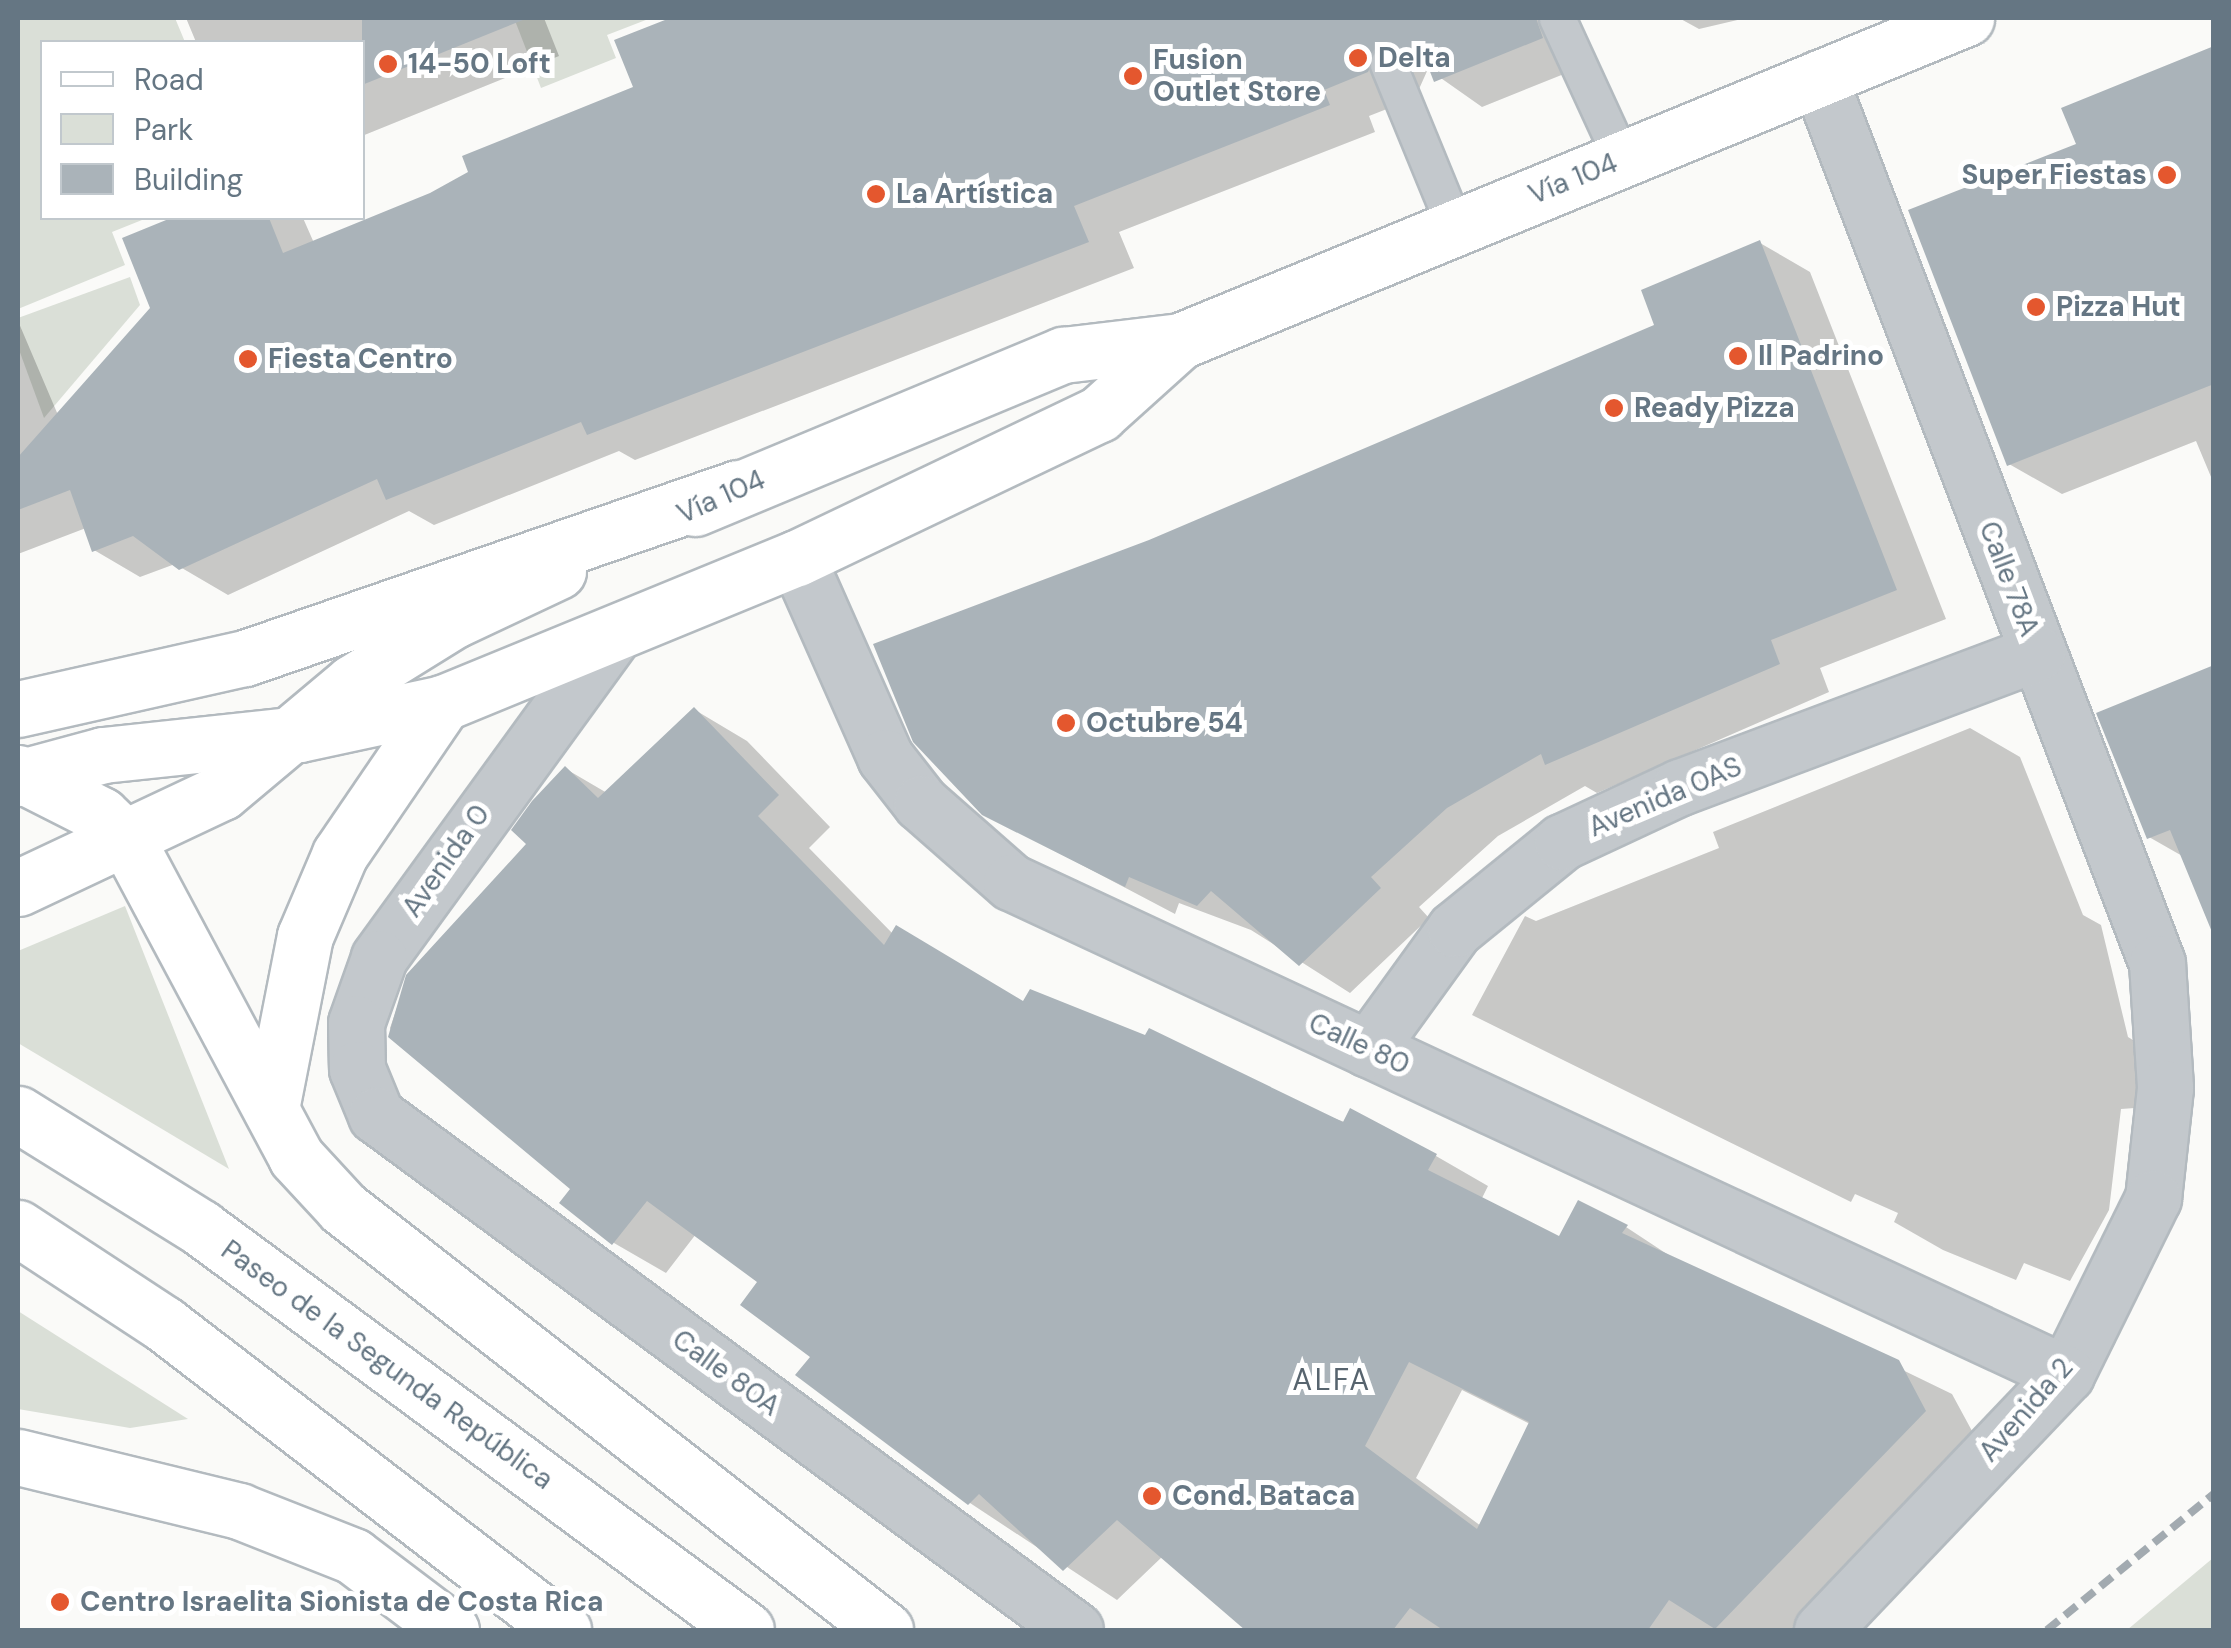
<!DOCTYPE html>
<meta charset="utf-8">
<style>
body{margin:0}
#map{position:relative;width:2231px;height:1648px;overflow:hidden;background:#fafaf8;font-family:"DM Sans",sans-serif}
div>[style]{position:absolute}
.green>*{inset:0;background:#dadfd7}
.shadow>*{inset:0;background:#0003}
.building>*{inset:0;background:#aab3b9}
.roads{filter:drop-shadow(2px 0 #b3babf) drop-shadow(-2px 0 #b3babf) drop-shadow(0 2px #b3babf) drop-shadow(0 -2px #b3babf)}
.lane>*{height:35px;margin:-17.5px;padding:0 17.5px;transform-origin:17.5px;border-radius:17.5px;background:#c3c8cc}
.street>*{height:55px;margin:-27.5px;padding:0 27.5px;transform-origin:27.5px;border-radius:27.5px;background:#c3c8cc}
.secondary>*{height:55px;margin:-27.5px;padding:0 27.5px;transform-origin:27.5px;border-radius:27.5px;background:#fff}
.highway>*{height:55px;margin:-27.5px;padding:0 27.5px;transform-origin:27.5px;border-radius:27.5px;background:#fff}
.rail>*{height:8px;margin-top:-4px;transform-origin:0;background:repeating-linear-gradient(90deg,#a2aab0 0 15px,transparent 0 23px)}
.dots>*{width:28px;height:28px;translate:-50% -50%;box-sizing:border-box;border:5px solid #fff;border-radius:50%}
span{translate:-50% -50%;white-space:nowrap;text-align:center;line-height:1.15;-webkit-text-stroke:10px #fff;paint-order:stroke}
.poi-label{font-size:28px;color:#657683;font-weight:700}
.left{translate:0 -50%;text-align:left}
.right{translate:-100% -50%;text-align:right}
.street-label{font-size:28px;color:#657683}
.neighbourhood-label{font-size:30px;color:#57646e;letter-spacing:2.5px}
.frame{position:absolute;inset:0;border:20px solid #657683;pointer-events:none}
.legend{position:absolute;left:40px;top:40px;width:325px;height:180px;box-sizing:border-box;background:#fff;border:2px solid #c1c8cd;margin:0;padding:12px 18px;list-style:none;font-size:30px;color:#657683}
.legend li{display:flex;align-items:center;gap:20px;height:50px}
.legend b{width:50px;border:2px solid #c1c8cd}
</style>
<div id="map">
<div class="green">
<i style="clip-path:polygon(18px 18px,175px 18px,185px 42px,42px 42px,42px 218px,147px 218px,112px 232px,125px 265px,18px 309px)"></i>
<i style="clip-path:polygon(514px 18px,651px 18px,607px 35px,616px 58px,541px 88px)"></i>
<i style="clip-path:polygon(130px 277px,140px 305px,44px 418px,18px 347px,18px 318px)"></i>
<i style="clip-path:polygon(125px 906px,229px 1169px,18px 1043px,18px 951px)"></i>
<i style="clip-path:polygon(18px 1311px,188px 1419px,130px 1428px,18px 1409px)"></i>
<i style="clip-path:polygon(2213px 1558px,2213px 1630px,2127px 1630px)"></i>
</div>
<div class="shadow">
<i style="clip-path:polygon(186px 18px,544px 18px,559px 56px,362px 136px,362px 42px,196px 42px)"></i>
<i style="clip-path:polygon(677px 18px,1559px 18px,1579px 68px,1482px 107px,1428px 69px,1415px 98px,1369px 116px,1375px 132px,1119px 232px,1134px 268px,635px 460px,619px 451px,434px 525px,409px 511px,228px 595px,175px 564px,140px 577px,94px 550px,86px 528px,18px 554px,18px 321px,58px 415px,153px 309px,125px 239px,178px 218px,303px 218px,314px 243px,431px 195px,636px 89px,618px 42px)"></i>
<i style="clip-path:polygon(1679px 18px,1746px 18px,1699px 29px)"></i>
<i style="clip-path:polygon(2214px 49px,2214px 484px,2196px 441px,2062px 494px,2009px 464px,2079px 146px)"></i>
<i style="clip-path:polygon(1760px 243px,1810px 272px,1946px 619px,1820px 668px,1829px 692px,1597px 793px,1585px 786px,1498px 836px,1419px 907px,1429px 918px,1350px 993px,1251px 930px,1179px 903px,1175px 914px,983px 813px,1150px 543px,1657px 326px)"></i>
<i style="clip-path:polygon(2214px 668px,2184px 857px,2149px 837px)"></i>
<i style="clip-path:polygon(evenodd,695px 710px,747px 741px,830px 827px,809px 848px,893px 934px,1025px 1004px,1436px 1156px,1488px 1186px,1481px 1200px,1560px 1240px,1626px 1227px,1676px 1260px,1952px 1394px,1978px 1442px,1795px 1630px,1249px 1630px,1163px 1556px,1117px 1600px,970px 1503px,814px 1357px,760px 1281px,696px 1234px,666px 1273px,614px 1243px,573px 1188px,395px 1042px,390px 1028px,408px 976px,529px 844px,566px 769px,607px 793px,695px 710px,1462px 1390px,1530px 1424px,1481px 1526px,1416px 1478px,1462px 1390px)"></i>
<i style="clip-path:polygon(1970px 728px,2020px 757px,2083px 915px,2101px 925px,2128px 1037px,2146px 1048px,2149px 1107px,2121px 1109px,2109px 1210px,2070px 1281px,2024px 1263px,2016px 1280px,1943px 1250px,1894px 1222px,1898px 1213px,1855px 1194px,1851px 1202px,1472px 1015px,1525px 916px,1536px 921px,1719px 848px,1713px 832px)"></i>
</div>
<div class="building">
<i style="clip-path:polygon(362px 18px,523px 18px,523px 20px,362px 85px)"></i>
<i style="clip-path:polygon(670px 18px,1536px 18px,1543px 38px,1434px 82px,1422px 51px,1408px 56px,1381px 44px,1368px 72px,1324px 90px,1330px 105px,1074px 206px,1089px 242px,587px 435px,581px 422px,386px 500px,377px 479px,179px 570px,133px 536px,92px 552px,70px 490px,18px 510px,18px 457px,150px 308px,122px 238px,171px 218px,269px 218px,283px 253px,430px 193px,468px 172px,462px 156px,633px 87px,614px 40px)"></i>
<i style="clip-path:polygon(2214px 46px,2214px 384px,2007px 466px,1908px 210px,2076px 144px,2061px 108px)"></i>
<i style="clip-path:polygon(1760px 240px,1897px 590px,1771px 640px,1780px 664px,1545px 765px,1541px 754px,1447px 808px,1371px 877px,1381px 888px,1299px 966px,1211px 891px,1197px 906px,1129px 877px,1125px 887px,982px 815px,913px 742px,873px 644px,1149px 540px,1654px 325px,1641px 290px)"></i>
<i style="clip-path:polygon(2214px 665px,2214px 931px,2212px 932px,2170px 830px,2147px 839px,2096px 713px)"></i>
<i style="clip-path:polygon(evenodd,694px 707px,779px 795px,758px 816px,884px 945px,896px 925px,1023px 1001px,1030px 989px,1145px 1035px,1149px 1028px,1343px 1122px,1350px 1108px,1437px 1154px,1428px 1170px,1559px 1236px,1578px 1200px,1628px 1225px,1622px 1233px,1899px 1360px,1926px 1411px,1715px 1629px,1669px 1600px,1648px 1630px,1443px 1630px,1410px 1608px,1393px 1630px,1245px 1630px,1117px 1520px,1063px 1571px,979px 1494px,968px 1505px,795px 1375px,810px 1357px,740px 1305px,757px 1282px,647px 1201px,612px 1245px,559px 1203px,570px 1189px,388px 1037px,406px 975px,526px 844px,511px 830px,532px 801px,565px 766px,598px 798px,694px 707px,1409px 1362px,1529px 1422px,1477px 1529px,1365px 1446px,1409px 1362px)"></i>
</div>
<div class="roads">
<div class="lane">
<i style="left:1557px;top:18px;width:155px;rotate:65.3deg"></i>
<i style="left:1388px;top:64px;width:176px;rotate:67.7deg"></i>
</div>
<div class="street">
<i style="left:1819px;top:78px;width:947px;rotate:69.1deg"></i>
<i style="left:2157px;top:963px;width:125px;rotate:86.3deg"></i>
<i style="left:2165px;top:1088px;width:111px;rotate:96.2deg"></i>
<i style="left:2153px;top:1198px;width:196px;rotate:116.3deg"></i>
<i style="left:2066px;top:1374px;width:354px;rotate:133.6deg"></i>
<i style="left:797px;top:558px;width:218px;rotate:66.1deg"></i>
<i style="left:885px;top:757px;width:58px;rotate:52deg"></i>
<i style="left:921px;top:803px;width:120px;rotate:41.3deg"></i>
<i style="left:1011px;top:882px;width:1164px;rotate:25deg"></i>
<i style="left:614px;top:634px;width:400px;rotate:126deg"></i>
<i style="left:379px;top:958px;width:69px;rotate:109.5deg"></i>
<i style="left:356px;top:1023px;width:46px;rotate:88.8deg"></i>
<i style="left:357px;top:1069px;width:50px;rotate:67.6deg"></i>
<i style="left:376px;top:1115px;width:868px;rotate:36.38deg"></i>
<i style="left:1368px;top:1049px;width:148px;rotate:-54.1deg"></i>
<i style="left:1455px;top:929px;width:138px;rotate:-39.1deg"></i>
<i style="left:1562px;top:842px;width:130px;rotate:-25deg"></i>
<i style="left:1680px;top:787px;width:381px;rotate:-20.6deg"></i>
</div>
<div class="secondary">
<i style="left:695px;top:508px;width:399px;rotate:-22.6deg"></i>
<i style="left:1063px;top:355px;width:118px;rotate:-6.8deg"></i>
<i style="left:1180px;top:341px;width:850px;rotate:-22.34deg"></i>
<i style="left:18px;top:778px;width:88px;rotate:-15.1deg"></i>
<i style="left:103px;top:755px;width:197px;rotate:-6.1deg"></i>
<i style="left:299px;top:734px;width:147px;rotate:-12.1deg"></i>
<i style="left:443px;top:703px;width:383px;rotate:-22.3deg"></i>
<i style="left:797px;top:558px;width:335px;rotate:-25.5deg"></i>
<i style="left:1099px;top:414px;width:109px;rotate:-42deg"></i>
<i style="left:18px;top:888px;width:225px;rotate:-25.2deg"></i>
<i style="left:222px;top:792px;width:170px;rotate:-40deg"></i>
<i style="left:352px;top:683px;width:120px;rotate:-31.7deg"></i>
<i style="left:454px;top:620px;width:115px;rotate:-25.2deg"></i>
</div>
<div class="highway">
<i style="left:18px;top:709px;width:233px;rotate:-12.7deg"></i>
<i style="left:245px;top:658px;width:521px;rotate:-19.03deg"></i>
<i style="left:18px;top:773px;width:93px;rotate:26.8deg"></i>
<i style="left:101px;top:815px;width:36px;rotate:44deg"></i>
<i style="left:127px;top:840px;width:359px;rotate:61.9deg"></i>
<i style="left:296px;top:1157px;width:69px;rotate:47.3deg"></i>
<i style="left:343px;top:1208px;width:687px;rotate:37.9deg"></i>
<i style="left:271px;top:1109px;width:176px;rotate:-78.9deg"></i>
<i style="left:305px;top:936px;width:89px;rotate:-66.9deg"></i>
<i style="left:340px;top:854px;width:183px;rotate:-55.7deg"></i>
<i style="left:18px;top:1114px;width:216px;rotate:31.9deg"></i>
<i style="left:201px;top:1228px;width:677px;rotate:36.41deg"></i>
<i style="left:18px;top:1228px;width:175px;rotate:33.3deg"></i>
<i style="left:164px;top:1324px;width:503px;rotate:37.49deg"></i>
<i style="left:18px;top:1457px;width:228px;rotate:13.7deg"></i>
<i style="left:239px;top:1511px;width:123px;rotate:21.5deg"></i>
<i style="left:353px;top:1556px;width:123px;rotate:37.1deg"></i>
</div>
</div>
<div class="rail">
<i style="left:2047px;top:1630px;width:215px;rotate:-39.2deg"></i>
</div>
<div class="dots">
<i style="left:1358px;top:58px;background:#e4572e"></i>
<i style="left:388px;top:64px;background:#e4572e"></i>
<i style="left:1133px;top:76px;background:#e4572e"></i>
<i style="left:2167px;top:175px;background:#e4572e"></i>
<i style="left:876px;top:194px;background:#e4572e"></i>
<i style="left:2036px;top:307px;background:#e4572e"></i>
<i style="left:1738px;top:356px;background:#e4572e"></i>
<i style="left:248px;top:359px;background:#e4572e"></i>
<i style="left:1614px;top:408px;background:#e4572e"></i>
<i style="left:1066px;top:723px;background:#e4572e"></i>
<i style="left:1152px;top:1496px;background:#e4572e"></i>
<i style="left:60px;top:1602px;background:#e4572e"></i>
</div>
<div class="poi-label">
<span class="left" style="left:1378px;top:58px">Delta</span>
<span class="left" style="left:1153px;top:76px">Fusion<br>Outlet Store</span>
<span class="left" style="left:408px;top:64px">14-50 Loft</span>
<span class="right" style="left:2147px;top:175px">Super Fiestas</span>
<span class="left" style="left:896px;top:194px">La Artística</span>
<span class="left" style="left:2056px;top:307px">Pizza Hut</span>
<span class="left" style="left:1758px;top:356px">Il Padrino</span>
<span class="left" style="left:268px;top:359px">Fiesta Centro</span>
<span class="left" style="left:1634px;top:408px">Ready Pizza</span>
<span class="left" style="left:1086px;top:723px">Octubre 54</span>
<span class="left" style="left:1172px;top:1496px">Cond. Bataca</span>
<span class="left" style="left:80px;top:1602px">Centro Israelita Sionista de Costa Rica</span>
</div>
<div class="street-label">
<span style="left:1573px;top:179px;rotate:-22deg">Vía 104</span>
<span style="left:721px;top:497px;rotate:-24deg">Vía 104</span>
<span style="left:2009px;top:579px;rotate:69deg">Calle 78A</span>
<span style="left:1665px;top:797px;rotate:-23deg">Avenida 0AS</span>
<span style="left:446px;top:861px;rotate:-55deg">Avenida 0</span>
<span style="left:1359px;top:1044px;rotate:25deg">Calle 80</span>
<span style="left:387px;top:1365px;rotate:36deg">Paseo de la Segunda República</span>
<span style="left:726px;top:1373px;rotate:36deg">Calle 80A</span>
<span style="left:2026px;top:1410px;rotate:-49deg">Avenida 2</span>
</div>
<div class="neighbourhood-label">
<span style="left:1332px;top:1380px">ALFA</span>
</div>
<div class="frame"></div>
<ul class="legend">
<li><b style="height:12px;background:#fff"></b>Road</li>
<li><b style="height:28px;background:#dadfd7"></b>Park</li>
<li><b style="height:28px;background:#aab3b9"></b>Building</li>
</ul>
</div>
